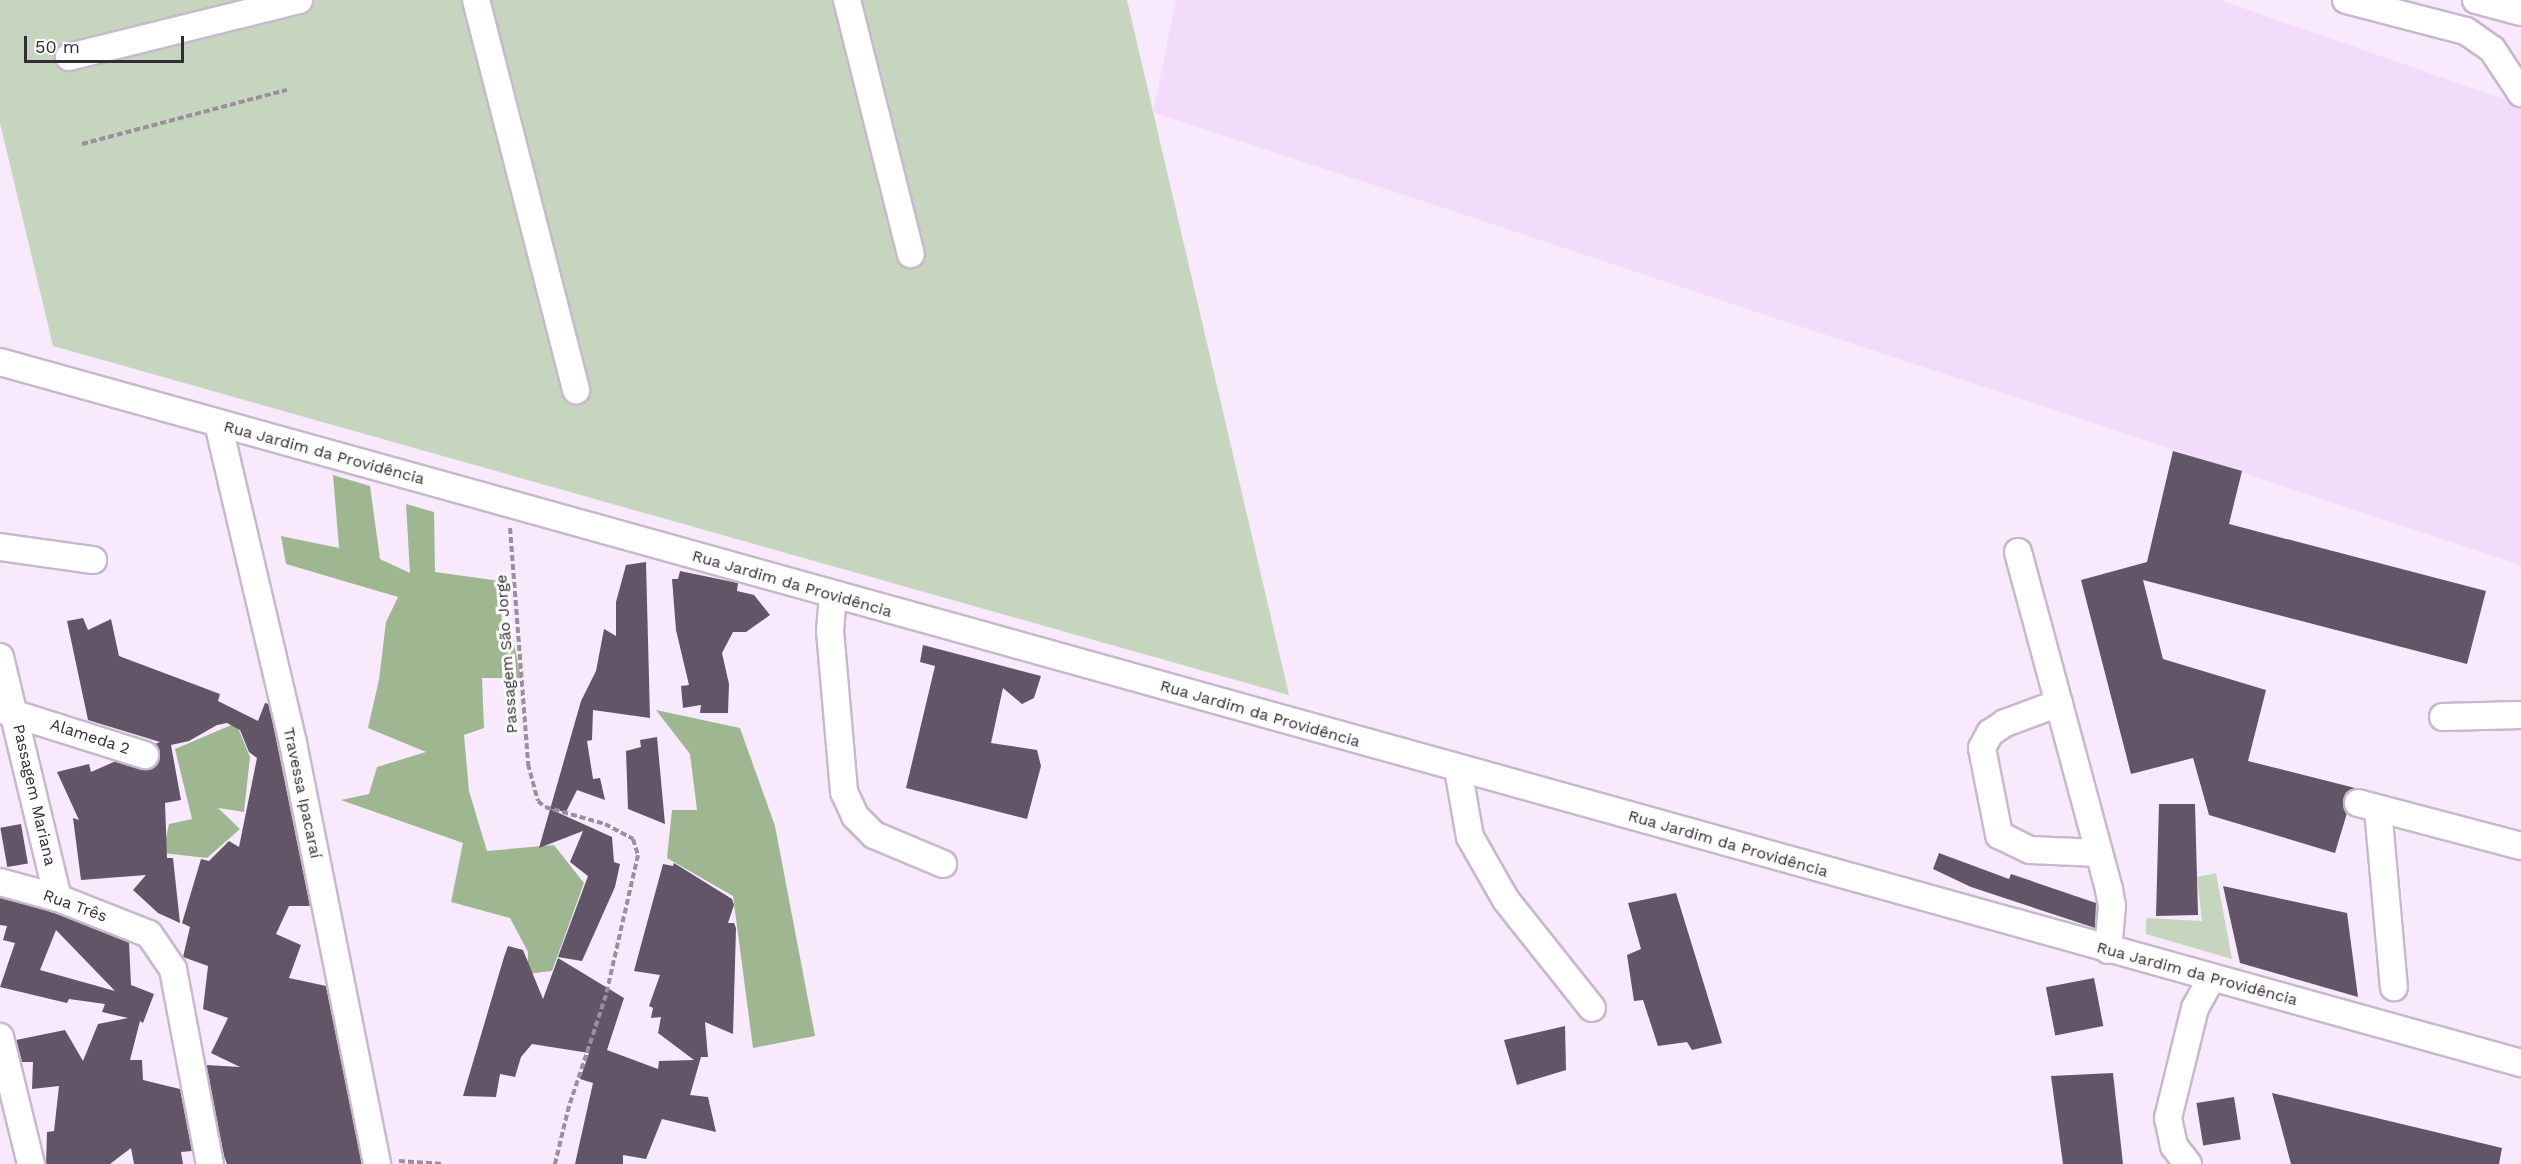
<!DOCTYPE html>
<meta charset="utf-8">
<style>
body{margin:0}
#map{position:relative;width:2521px;height:1164px;overflow:hidden;background:#f8eafc;font-family:"Work Sans",sans-serif}
div>[style]{position:absolute}
.built>*{inset:0;background:#f2dcfa}
.green>*{inset:0;background:#c6d6be}
.forest>*{inset:0;background:#9eb791}
.building>*{inset:0;background:#635568;transform-origin:0 0}
.path>*{height:4px;margin-top:-2px;transform-origin:0;background:repeating-linear-gradient(90deg,#9a8f9d 0 6px,transparent 0 9px)}
.roads{filter:drop-shadow(2px 0 #c8b8ce) drop-shadow(-2px 0 #c8b8ce) drop-shadow(0 2px #c8b8ce) drop-shadow(0 -2px #c8b8ce)}
.minor>*{height:26px;margin:-13px;padding:0 13px;transform-origin:13px;border-radius:13px;background:#fff}
span{translate:-50% -50%;white-space:nowrap;text-align:center;line-height:1.15;-webkit-text-stroke:6px #fdfdfd;paint-order:stroke}
.street-label{font-size:16px;color:#332c35}
.scale{position:absolute;left:24px;top:36px;width:160px;height:27px;box-sizing:border-box;border:3px solid #332c35;border-top:0;padding-left:8px;font-size:18px;line-height:21px;white-space:nowrap;color:#332c35;-webkit-text-stroke:4px #fdfdfd;paint-order:stroke}
</style>
<div id="map">
<div class="built">
<i style="clip-path:polygon(1176px 0,2220px 0,2521px 105px,2521px 565px,1153px 112px)"></i>
</div>
<div class="green">
<i style="clip-path:polygon(0 0,1127px 0,1289px 695px,53px 346px,0 123px)"></i>
<i style="clip-path:polygon(2216px 873px,2232px 959px,2146px 934px,2146px 918px,2202px 921px,2197px 877px)"></i>
</div>
<div class="forest">
<i style="clip-path:polygon(333px 475px,370px 486px,380px 559px,410px 573px,406px 504px,434px 512px,435px 572px,500px 581px,502px 630px,512px 634px,521px 678px,482px 678px,484px 728px,464px 735px,469px 791px,487px 851px,554px 845px,584px 883px,552px 971px,527px 974px,528px 952px,510px 918px,451px 902px,463px 843px,341px 800px,369px 794px,377px 767px,426px 752px,368px 728px,379px 680px,386px 622px,398px 597px,286px 564px,281px 536px,339px 548px)"></i>
<i style="clip-path:polygon(656px 710px,740px 728px,775px 826px,815px 1036px,753px 1048px,733px 896px,667px 858px,672px 810px,697px 810px,690px 754px)"></i>
<i style="clip-path:polygon(236px 723px,250px 757px,244px 812px,218px 808px,240px 829px,207px 858px,163px 853px,169px 824px,192px 819px,175px 749px)"></i>
</div>
<div class="building">
<i style="clip-path:polygon(2173px 451px,2242px 471px,2229px 524px,2486px 591px,2467px 664px,2143px 580px,2163px 659px,2266px 690px,2248px 761px,2355px 788px,2344px 799px,2347px 813px,2335px 853px,2209px 815px,2193px 758px,2131px 774px,2081px 580px,2147px 562px)"></i>
<i style="clip-path:polygon(646px 562px,650px 718px,593px 710px,592px 740px,587px 741px,593px 779px,600px 778px,605px 800px,577px 790px,566px 812px,550px 809px,612px 837px,614px 862px,620px 864px,615px 887px,582px 961px,558px 957px,588px 876px,570px 862px,583px 831px,539px 848px,581px 701px,596px 671px,604px 629px,616px 636px,616px 602px,626px 565px)"></i>
<i style="clip-path:polygon(680px 571px,738px 583px,737px 591px,754px 595px,770px 615px,746px 632px,733px 632px,722px 653px,729px 684px,728px 713px,700px 713px,701px 705px,683px 708px,681px 686px,689px 685px,676px 630px,672px 579px,678px 579px)"></i>
<i style="clip-path:polygon(83px 618px,88px 630px,111px 619px,119px 656px,220px 694px,218px 701px,258px 721px,265px 703px,269px 704px,310px 906px,289px 906px,276px 934px,301px 945px,289px 978px,326px 986px,362px 1164px,227px 1164px,224px 1156px,206px 1065px,240px 1067px,211px 1053px,228px 1018px,203px 1009px,208px 966px,183px 957px,190px 927px,182px 923px,201px 859px,209px 861px,229px 841px,239px 847px,257px 758px,249px 752px,240px 730px,227px 723px,217px 725px,189px 741px,171px 745px,181px 800px,165px 803px,167px 858px,173px 858px,180px 923px,158px 913px,133px 890px,146px 875px,81px 880px,73px 818px,79px 820px,57px 772px,89px 764px,91px 772px,116px 761px,149px 769px,159px 760px,155px 744px,160px 742px,88px 720px,67px 621px)"></i>
<i style="clip-path:polygon(923px 645px,1041px 676px,1034px 698px,1022px 704px,1003px 688px,991px 743px,1037px 750px,1041px 766px,1027px 819px,906px 788px,935px 666px,920px 662px)"></i>
<i style="clip-path:polygon(657px 737px,665px 824px,628px 809px,626px 751px,641px 747px,640px 740px)"></i>
<i style="clip-path:polygon(2159px 804px,2195px 804px,2198px 915px,2156px 916px)"></i>
<i style="left:21px;top:824px;width:40px;height:21px;rotate:80deg"></i>
<i style="clip-path:polygon(1939px 853px,2009px 879px,2011px 874px,2096px 903px,2095px 928px,1971px 887px,1933px 869px)"></i>
<i style="clip-path:polygon(674px 863px,732px 899px,734px 905px,728px 923px,734px 923px,736px 928px,733px 1034px,705px 1022px,708px 1057px,701px 1057px,690px 1095px,708px 1097px,716px 1132px,662px 1119px,646px 1159px,623px 1155px,623px 1164px,575px 1164px,593px 1083px,580px 1079px,589px 1053px,532px 1044px,521px 1057px,515px 1077px,500px 1074px,496px 1097px,463px 1096px,504px 957px,508px 946px,523px 950px,543px 999px,558px 958px,624px 998px,607px 1050px,658px 1069px,659px 1061px,694px 1060px,658px 1033px,661px 1017px,651px 1018px,653px 1008px,649px 1006px,660px 975px,634px 971px,663px 864px,673px 866px)"></i>
<i style="clip-path:polygon(2223px 886px,2347px 913px,2358px 997px,2240px 963px)"></i>
<i style="clip-path:polygon(1676px 893px,1722px 1043px,1692px 1050px,1687px 1042px,1658px 1046px,1643px 1000px,1634px 1001px,1627px 955px,1641px 949px,1628px 903px)"></i>
<i style="clip-path:polygon(evenodd,0 898px,53px 912px,129px 942px,131px 985px,154px 994px,143px 1023px,140px 1021px,130px 1060px,142px 1060px,143px 1080px,180px 1089px,192px 1151px,181px 1152px,183px 1164px,134px 1164px,131px 1148px,110px 1164px,46px 1164px,47px 1132px,54px 1131px,59px 1086px,32px 1089px,33px 1062px,22px 1062px,16px 1040px,65px 1030px,83px 1061px,98px 1024px,128px 1018px,102px 1012px,105px 1004px,69px 999px,67px 1003px,0 987px,15px 943px,3px 940px,7px 926px,0 925px,0 898px,56px 930px,115px 991px,40px 970px,56px 930px)"></i>
<i style="left:2094px;top:978px;width:49px;height:49px;rotate:79deg"></i>
<i style="clip-path:polygon(1565px 1026px,1566px 1070px,1517px 1085px,1504px 1040px)"></i>
<i style="clip-path:polygon(2113px 1073px,2123px 1164px,2063px 1164px,2051px 1076px)"></i>
<i style="clip-path:polygon(2272px 1093px,2502px 1148px,2499px 1164px,2291px 1164px)"></i>
<i style="left:2234px;top:1097px;width:43px;height:38px;rotate:81deg"></i>
</div>
<div class="path">
<i style="left:82px;top:144px;width:212px;rotate:-14.8deg"></i>
<i style="left:510px;top:528px;width:237px;rotate:85.6deg"></i>
<i style="left:528px;top:764px;width:38px;rotate:75deg"></i>
<i style="left:538px;top:801px;width:9px;rotate:41deg"></i>
<i style="left:545px;top:807px;width:62px;rotate:15.8deg"></i>
<i style="left:605px;top:824px;width:32px;rotate:28deg"></i>
<i style="left:633px;top:839px;width:17px;rotate:73deg"></i>
<i style="left:638px;top:855px;width:144px;rotate:102.9deg"></i>
<i style="left:606px;top:995px;width:117px;rotate:108.4deg"></i>
<i style="left:569px;top:1106px;width:60px;rotate:103.6deg"></i>
<i style="left:399px;top:1161px;width:44px;rotate:3.9deg"></i>
</div>
<div class="roads">
<div class="minor">
<i style="left:476px;top:0;width:403px;rotate:75.6deg"></i>
<i style="left:847px;top:0;width:262px;rotate:75.9deg"></i>
<i style="left:2346px;top:0;width:124px;rotate:14.5deg"></i>
<i style="left:2466px;top:31px;width:32px;rotate:35deg"></i>
<i style="left:2492px;top:49px;width:53px;rotate:56.6deg"></i>
<i style="left:2476px;top:0;width:47px;rotate:14.9deg"></i>
<i style="left:69px;top:57px;width:237px;rotate:-13.9deg"></i>
<i style="left:0;top:362px;width:2617px;rotate:15.54deg"></i>
<i style="left:218px;top:423px;width:329px;rotate:76.8deg"></i>
<i style="left:293px;top:743px;width:429px;rotate:78.7deg"></i>
<i style="left:0;top:547px;width:94px;rotate:8deg"></i>
<i style="left:2018px;top:552px;width:350px;rotate:74.9deg"></i>
<i style="left:2109px;top:890px;width:16px;rotate:79deg"></i>
<i style="left:2112px;top:906px;width:44px;rotate:95.2deg"></i>
<i style="left:833px;top:596px;width:35px;rotate:95deg"></i>
<i style="left:830px;top:631px;width:162px;rotate:85deg"></i>
<i style="left:844px;top:792px;width:26px;rotate:65deg"></i>
<i style="left:855px;top:816px;width:27px;rotate:45deg"></i>
<i style="left:874px;top:835px;width:75px;rotate:22.8deg"></i>
<i style="left:0;top:657px;width:248px;rotate:76.5deg"></i>
<i style="left:2059px;top:703px;width:58px;rotate:159.7deg"></i>
<i style="left:2005px;top:723px;width:18px;rotate:146deg"></i>
<i style="left:1990px;top:733px;width:17px;rotate:118deg"></i>
<i style="left:1982px;top:748px;width:89px;rotate:78.9deg"></i>
<i style="left:1999px;top:835px;width:34px;rotate:26deg"></i>
<i style="left:2030px;top:850px;width:69px;rotate:2.5deg"></i>
<i style="left:2px;top:710px;width:150px;rotate:17.5deg"></i>
<i style="left:2443px;top:717px;width:78px;rotate:-1.5deg"></i>
<i style="left:1458px;top:769px;width:69px;rotate:80deg"></i>
<i style="left:1470px;top:837px;width:73px;rotate:60.3deg"></i>
<i style="left:1506px;top:900px;width:138px;rotate:51.5deg"></i>
<i style="left:2358px;top:803px;width:169px;rotate:14.8deg"></i>
<i style="left:2378px;top:809px;width:179px;rotate:84.9deg"></i>
<i style="left:0;top:882px;width:60px;rotate:15.4deg"></i>
<i style="left:58px;top:898px;width:98px;rotate:21.6deg"></i>
<i style="left:149px;top:934px;width:42px;rotate:55.6deg"></i>
<i style="left:173px;top:969px;width:198px;rotate:79.3deg"></i>
<i style="left:0;top:1037px;width:131px;rotate:76.3deg"></i>
<i style="left:2188px;top:1164px;width:23px;rotate:-128deg"></i>
<i style="left:2174px;top:1146px;width:29px;rotate:-102deg"></i>
<i style="left:2168px;top:1118px;width:113px;rotate:-76.2deg"></i>
<i style="left:2195px;top:1008px;width:35px;rotate:-61deg"></i>
</div>
</div>
<div class="street-label">
<span style="left:324px;top:453px;rotate:15deg">Rua Jardim da Providência</span>
<span style="left:792px;top:584px;rotate:16deg">Rua Jardim da Providência</span>
<span style="left:507px;top:654px;rotate:-94deg">Passagem São Jorge</span>
<span style="left:1260px;top:714px;rotate:16deg">Rua Jardim da Providência</span>
<span style="left:90px;top:737px;rotate:18deg">Alameda 2</span>
<span style="left:302px;top:793px;rotate:78deg">Travessa Ipacaraí</span>
<span style="left:34px;top:795px;rotate:77deg">Passagem Mariana</span>
<span style="left:1728px;top:844px;rotate:16deg">Rua Jardim da Providência</span>
<span style="left:75px;top:906px;rotate:20deg">Rua Três</span>
<span style="left:2197px;top:974px;rotate:15deg">Rua Jardim da Providência</span>
</div>
<div class="scale">50 m</div>
</div>
